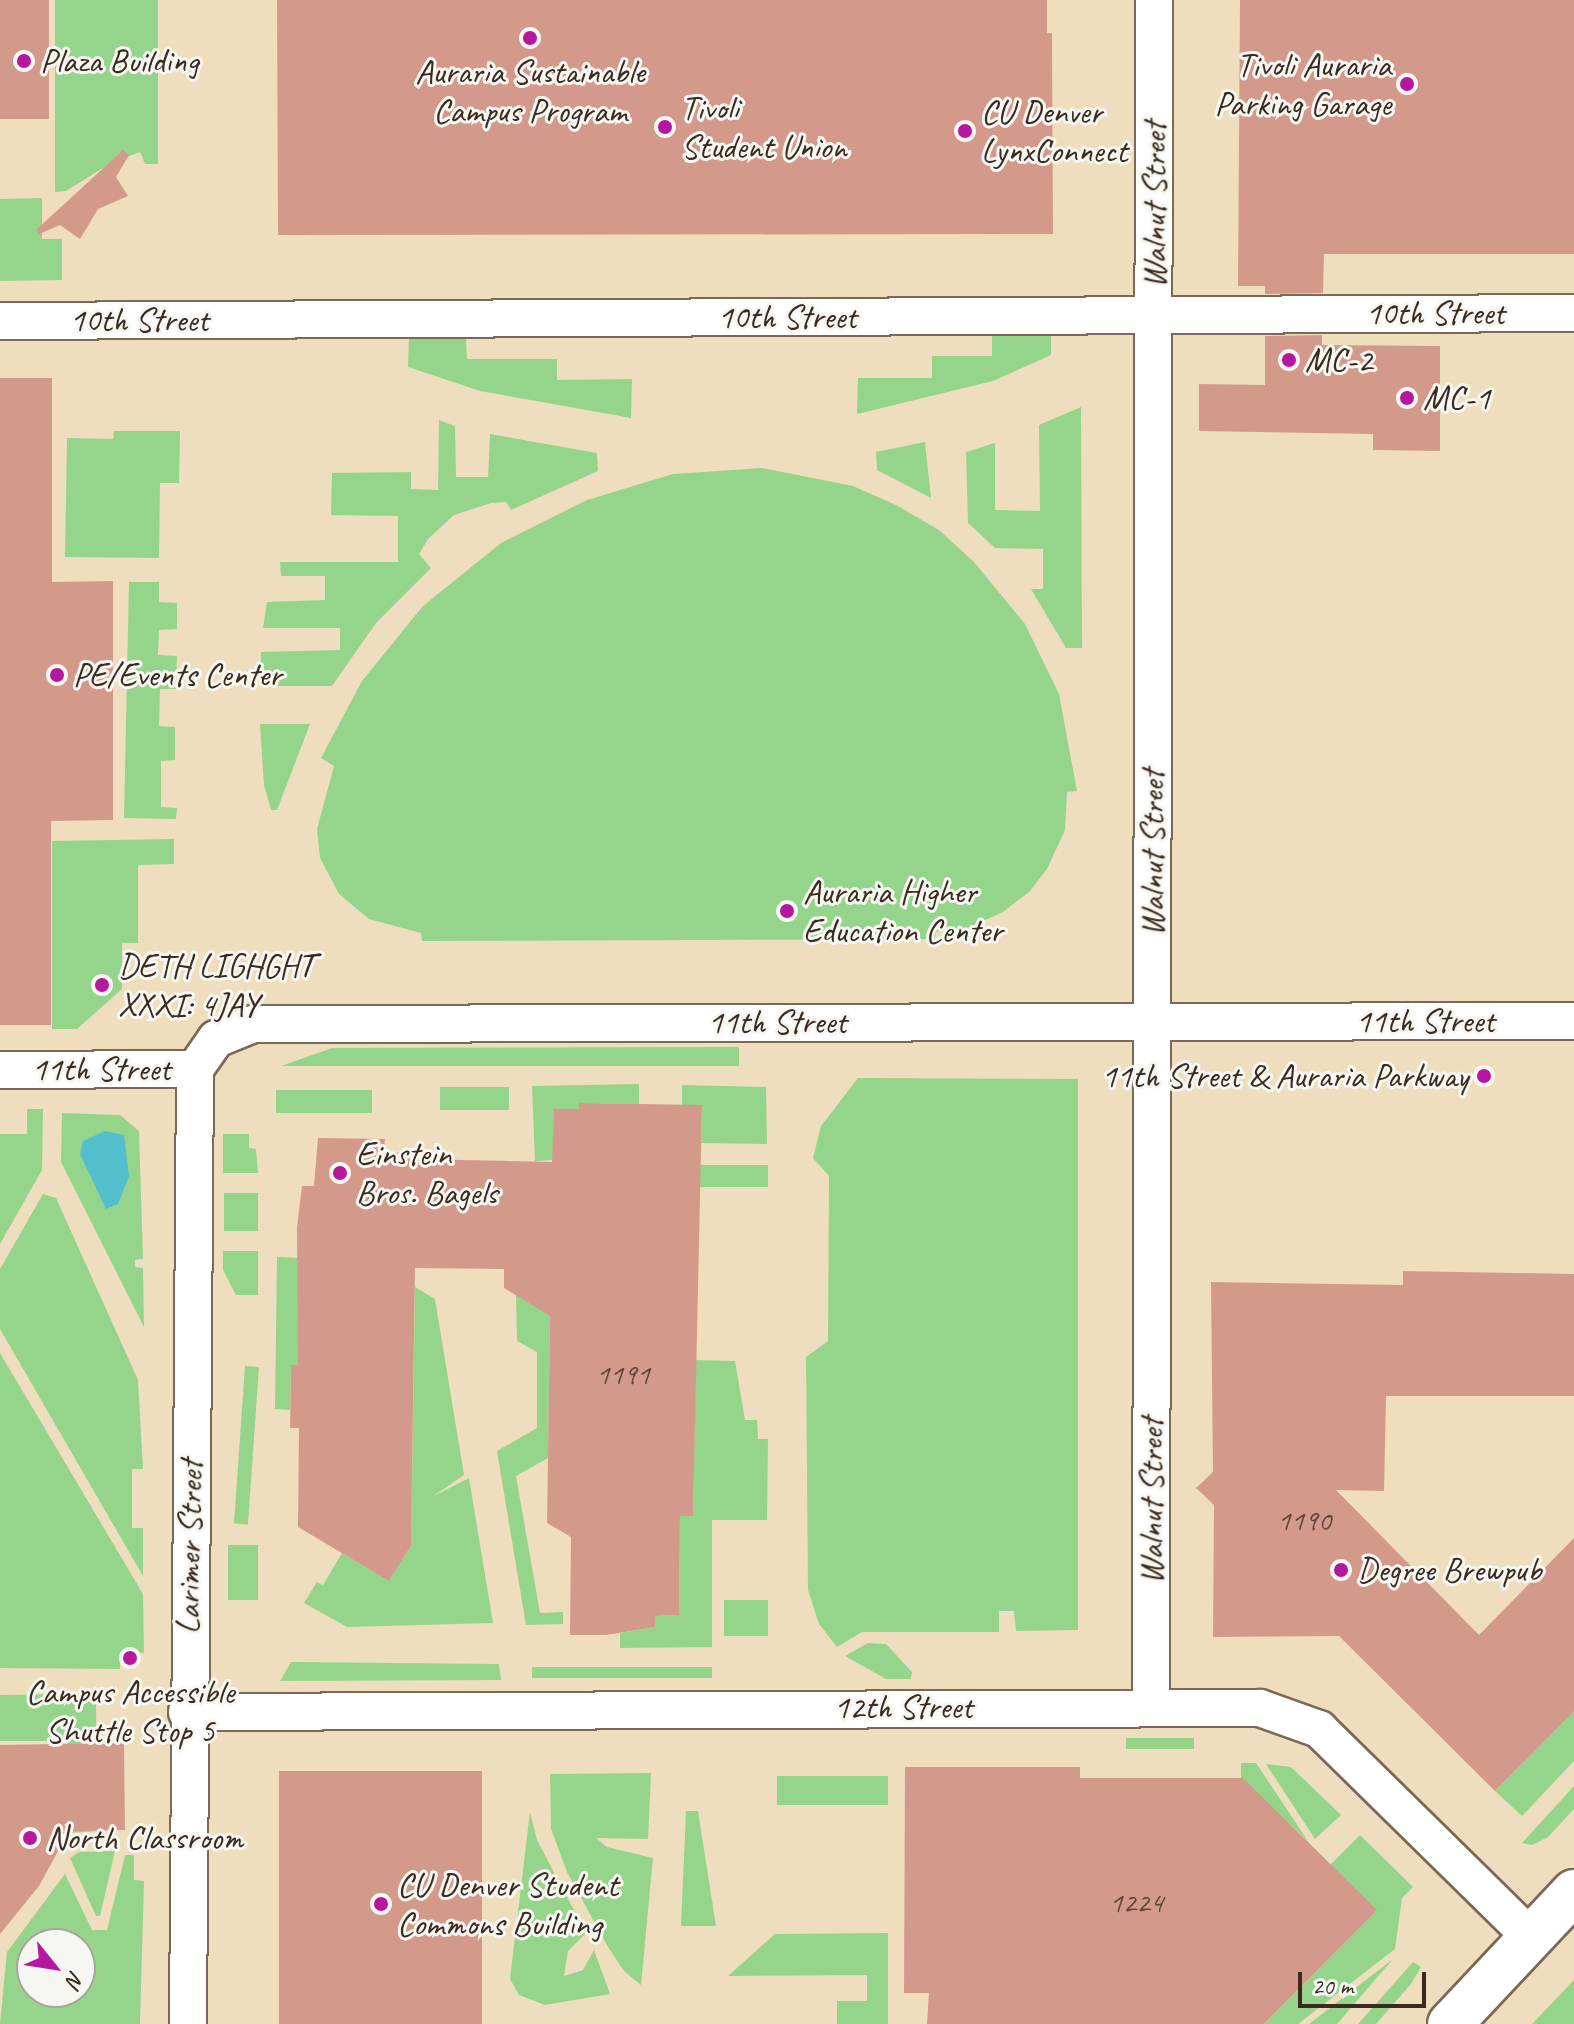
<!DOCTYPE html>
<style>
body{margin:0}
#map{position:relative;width:1574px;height:2024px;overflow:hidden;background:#efdebd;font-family:Caveat,sans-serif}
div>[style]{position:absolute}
.green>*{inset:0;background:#95d58b;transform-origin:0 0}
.water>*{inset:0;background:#53bfcd}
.building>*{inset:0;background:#d39a8c;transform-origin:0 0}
.roads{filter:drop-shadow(2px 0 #7a6956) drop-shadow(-2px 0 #7a6956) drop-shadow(0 2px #7a6956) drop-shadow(0 -2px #7a6956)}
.street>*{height:36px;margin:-18px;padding:0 18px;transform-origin:18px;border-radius:18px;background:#fff}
.primary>*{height:44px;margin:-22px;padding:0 22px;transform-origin:22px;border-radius:22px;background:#fff}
.dots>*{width:22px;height:22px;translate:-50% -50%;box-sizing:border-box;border:4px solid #f6f6f2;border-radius:50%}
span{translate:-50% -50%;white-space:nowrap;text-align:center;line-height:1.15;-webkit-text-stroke:6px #f6f6f2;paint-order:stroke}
.number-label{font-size:30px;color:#61463a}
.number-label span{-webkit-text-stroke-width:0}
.poi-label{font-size:34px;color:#3b2a1e}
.left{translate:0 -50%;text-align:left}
.right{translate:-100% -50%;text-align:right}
.street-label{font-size:34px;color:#3b2a1e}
.north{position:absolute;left:16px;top:1928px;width:80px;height:80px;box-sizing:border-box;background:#f6f6f2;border:2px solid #aba49d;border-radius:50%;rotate:120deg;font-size:22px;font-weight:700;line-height:32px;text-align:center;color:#3b2a1e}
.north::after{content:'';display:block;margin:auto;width:28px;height:36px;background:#b5179e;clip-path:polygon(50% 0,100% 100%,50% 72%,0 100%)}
.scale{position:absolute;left:1298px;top:1972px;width:128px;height:36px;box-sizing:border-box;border:4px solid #3b2a1e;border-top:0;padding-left:10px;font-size:24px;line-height:28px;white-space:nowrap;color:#3b2a1e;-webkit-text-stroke:6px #f6f6f2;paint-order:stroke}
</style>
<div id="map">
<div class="green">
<i style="clip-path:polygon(55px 0,158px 0,158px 164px,145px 164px,140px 152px,111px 163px,66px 191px,55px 192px)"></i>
<i style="clip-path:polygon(42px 198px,42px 239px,62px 239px,62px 280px,0 281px,0 199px)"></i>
<i style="clip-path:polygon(992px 336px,1051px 336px,1051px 355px,993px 381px,857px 414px,858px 378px,932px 378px,932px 356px,992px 356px)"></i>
<i style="clip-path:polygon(466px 337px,467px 359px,557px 359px,557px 380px,632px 379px,631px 418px,480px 391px,408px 367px,409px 338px)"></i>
<i style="clip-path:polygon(1081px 407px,1082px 648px,1066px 648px,1031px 589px,1043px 589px,1043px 549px,995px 548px,968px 523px,966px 452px,995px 443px,995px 510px,1040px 511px,1039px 425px)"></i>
<i style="clip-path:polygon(439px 420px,455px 426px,456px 477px,488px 477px,490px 434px,597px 453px,598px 471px,511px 510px,506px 502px,491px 503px,454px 515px,428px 539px,419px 554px,431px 568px,376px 623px,332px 686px,260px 686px,261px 652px,340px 650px,340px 628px,263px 628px,267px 602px,325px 600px,325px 576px,281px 576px,280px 562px,398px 562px,398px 516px,331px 515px,332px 473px,411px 472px,411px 489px,438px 490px)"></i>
<i style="clip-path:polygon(114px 431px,180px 431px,179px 483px,160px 483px,159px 558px,65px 557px,67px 438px,113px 439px)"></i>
<i style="clip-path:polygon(925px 442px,931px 498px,877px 470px,876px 452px)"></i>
<i style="clip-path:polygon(762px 468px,853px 486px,896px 505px,939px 530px,974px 562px,1025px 624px,1059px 694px,1077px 791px,1067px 792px,1065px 830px,1047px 869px,1030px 891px,1003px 912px,968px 928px,936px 932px,935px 939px,422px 941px,421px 933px,369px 919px,339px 894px,320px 858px,317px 829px,334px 766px,321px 758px,362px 681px,423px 606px,501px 543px,587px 500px,673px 474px)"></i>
<i style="clip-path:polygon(129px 582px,159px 582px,159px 602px,177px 603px,177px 629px,159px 630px,158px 655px,177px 656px,176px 689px,160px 689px,159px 726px,175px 727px,175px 760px,161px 761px,161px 807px,177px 808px,176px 819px,124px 818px)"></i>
<i style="clip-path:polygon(260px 724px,310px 724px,277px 810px,271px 810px,264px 785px)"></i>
<i style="clip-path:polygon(174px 839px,174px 864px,138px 865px,138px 943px,122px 943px,122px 989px,77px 1029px,52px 1029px,52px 841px)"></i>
<i style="clip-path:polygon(739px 1047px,739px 1066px,281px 1066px,332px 1048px)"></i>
<i style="clip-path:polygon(858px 1078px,1078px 1079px,1078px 1630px,1016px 1631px,1014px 1611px,999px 1611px,999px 1632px,862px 1632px,837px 1647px,819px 1624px,808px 1590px,806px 1357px,828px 1341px,829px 1176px,813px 1158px,821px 1126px)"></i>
<i style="clip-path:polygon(639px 1084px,639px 1104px,580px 1103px,579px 1109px,554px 1109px,553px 1160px,535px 1161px,532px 1086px)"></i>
<i style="clip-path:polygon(682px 1085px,766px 1087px,767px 1144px,701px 1143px,702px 1106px,682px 1105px)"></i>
<i style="left:440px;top:1087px;width:69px;height:23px"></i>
<i style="left:276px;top:1090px;width:96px;height:23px"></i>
<i style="clip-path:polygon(27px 1109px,43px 1109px,42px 1170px,0 1244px,0 1134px,27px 1134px)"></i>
<i style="clip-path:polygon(62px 1113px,120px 1115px,139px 1131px,143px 1259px,135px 1260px,135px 1267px,143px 1268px,144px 1327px,61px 1162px)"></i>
<i style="clip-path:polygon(223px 1134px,249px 1134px,249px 1148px,256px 1149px,258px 1173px,223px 1173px)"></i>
<i style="left:700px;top:1165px;width:68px;height:22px"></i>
<i style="left:224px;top:1193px;width:34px;height:38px"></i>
<i style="clip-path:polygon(43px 1194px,56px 1198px,138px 1380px,143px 1469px,132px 1469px,132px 1528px,143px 1528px,143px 1576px,0 1329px,0 1269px)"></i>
<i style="clip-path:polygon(223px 1251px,258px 1251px,258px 1295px,236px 1295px,223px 1270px)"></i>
<i style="clip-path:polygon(277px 1257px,300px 1258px,299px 1365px,291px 1365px,290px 1410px,275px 1409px)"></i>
<i style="clip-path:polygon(415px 1287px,435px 1299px,464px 1475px,432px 1497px,469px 1478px,493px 1623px,347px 1627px,304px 1603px,317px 1582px,323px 1585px,342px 1553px,389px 1581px,411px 1546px)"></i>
<i style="clip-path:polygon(516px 1295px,550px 1315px,548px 1458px,516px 1476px,540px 1613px,563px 1612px,563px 1624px,526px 1625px,497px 1451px,537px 1428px,537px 1352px,517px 1341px)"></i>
<i style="clip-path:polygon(0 1353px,143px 1594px,144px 1653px,120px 1652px,120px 1669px,0 1668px)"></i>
<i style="clip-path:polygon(696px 1360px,735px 1361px,745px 1420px,757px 1420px,758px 1439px,768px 1439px,767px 1520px,712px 1520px,712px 1647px,620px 1648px,620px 1633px,655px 1627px,655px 1616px,679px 1615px,680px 1516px,693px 1515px)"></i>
<i style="left:245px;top:1366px;width:14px;height:158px;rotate:4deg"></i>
<i style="left:258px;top:1545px;width:55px;height:30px;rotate:90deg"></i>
<i style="left:724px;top:1600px;width:44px;height:36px"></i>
<i style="clip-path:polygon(868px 1643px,886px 1644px,912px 1672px,911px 1679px,886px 1679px,845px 1656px)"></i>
<i style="clip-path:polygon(291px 1662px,499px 1664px,501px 1680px,280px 1681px)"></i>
<i style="left:712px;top:1667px;width:11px;height:180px;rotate:90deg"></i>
<i style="clip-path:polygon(96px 1694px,97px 1831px,68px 1833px,67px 1741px,0 1741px,0 1695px)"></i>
<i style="clip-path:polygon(1574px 1710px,1574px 1761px,1522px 1816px,1495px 1791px)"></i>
<i style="left:1126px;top:1738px;width:68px;height:11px"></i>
<i style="clip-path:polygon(1241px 1763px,1256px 1763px,1308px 1841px,1241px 1778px)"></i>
<i style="clip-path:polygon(1266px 1764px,1291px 1767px,1341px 1815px,1315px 1839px)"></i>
<i style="clip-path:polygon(651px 1773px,648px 1839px,596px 1838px,607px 1847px,653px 1858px,641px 1985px,624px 1971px,608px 1947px,567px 1872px,551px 1829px,550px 1774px)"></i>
<i style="left:777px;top:1776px;width:111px;height:29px"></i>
<i style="clip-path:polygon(1574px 1786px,1574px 1809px,1548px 1837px,1532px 1845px,1522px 1843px)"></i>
<i style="clip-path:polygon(686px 1811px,698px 1811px,716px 1926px,681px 1926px)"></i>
<i style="clip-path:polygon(530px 1812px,537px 1840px,586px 1933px,568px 1951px,564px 1976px,583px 1970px,594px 1950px,610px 1994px,545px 2005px,519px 1995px,510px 1979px)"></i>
<i style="clip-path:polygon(1360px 1835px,1413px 1887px,1402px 1898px,1395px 1949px,1298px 2024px,1264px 2024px,1376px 1911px,1330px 1865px)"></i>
<i style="clip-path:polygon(115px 1851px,100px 1916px,96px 1916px,70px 1858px,79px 1852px)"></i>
<i style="clip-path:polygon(evenodd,125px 1855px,134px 1855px,134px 1880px,144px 1881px,140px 2024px,0 2024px,7px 1952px,65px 1874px,92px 1930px,107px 1930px,125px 1855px,32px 1944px,80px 1944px,80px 1992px,32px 1992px,32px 1944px)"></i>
<i style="clip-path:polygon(888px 1933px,888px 2024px,837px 2024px,837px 2001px,867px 2001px,867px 1975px,728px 1976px,775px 1934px)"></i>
<i style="clip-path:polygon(1393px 1959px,1337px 2024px,1309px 2024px)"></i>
<i style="clip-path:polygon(1413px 1962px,1421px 1967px,1411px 1984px,1376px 2024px,1358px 2024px)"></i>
<i style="clip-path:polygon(1574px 1980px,1574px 2024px,1532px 2024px)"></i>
</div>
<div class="water">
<i style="clip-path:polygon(105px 1131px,124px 1135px,129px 1176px,118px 1204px,106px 1209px,80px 1154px,83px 1141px)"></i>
</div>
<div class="building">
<i style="left:0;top:0;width:49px;height:119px"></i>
<i style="clip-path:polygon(277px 0,1047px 0,1047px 33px,1052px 33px,1053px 234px,278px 235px)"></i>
<i style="clip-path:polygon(1240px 0,1574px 0,1574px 254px,1324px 254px,1323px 293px,1265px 294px,1265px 286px,1238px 286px)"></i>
<i style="clip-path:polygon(123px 150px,129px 155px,116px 177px,128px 196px,98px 209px,80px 239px,60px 225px,39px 234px,36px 230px)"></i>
<i style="clip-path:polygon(1322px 335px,1322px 345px,1440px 346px,1440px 451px,1373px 450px,1373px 434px,1199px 431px,1199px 384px,1265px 385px,1265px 336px)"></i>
<i style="clip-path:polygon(0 378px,52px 378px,52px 582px,113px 581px,113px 820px,51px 821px,51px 1025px,0 1025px)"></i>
<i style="clip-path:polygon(579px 1103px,702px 1105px,693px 1516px,680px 1516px,679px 1615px,655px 1616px,655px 1627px,606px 1635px,570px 1635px,571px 1537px,547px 1523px,550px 1316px,504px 1288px,504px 1269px,415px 1268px,411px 1546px,389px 1581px,298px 1527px,299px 1428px,290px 1428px,291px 1365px,298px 1365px,297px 1227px,302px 1186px,314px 1186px,318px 1138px,385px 1139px,384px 1153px,415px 1152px,416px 1159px,552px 1162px,554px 1109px,579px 1109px)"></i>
<i style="clip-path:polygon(1403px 1271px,1574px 1274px,1574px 1396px,1386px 1396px,1384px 1491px,1336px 1490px,1479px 1635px,1574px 1538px,1574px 1711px,1495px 1791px,1339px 1636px,1213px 1637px,1214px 1505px,1196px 1488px,1213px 1472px,1211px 1282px,1403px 1285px)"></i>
<i style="clip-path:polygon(124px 1743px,125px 1830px,69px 1831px,39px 1886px,0 1934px,0 1745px)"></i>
<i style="clip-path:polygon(905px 1767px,1080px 1767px,1080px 1778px,1243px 1778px,1377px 1910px,1264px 2024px,927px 2024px,929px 1993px,904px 1993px)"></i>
<i style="left:279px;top:1771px;width:203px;height:253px"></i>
</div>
<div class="roads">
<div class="street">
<i style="left:0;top:321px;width:1574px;rotate:-0.29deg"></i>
<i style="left:0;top:1070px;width:195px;rotate:-0.3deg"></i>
<i style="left:1151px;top:1706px;width:1706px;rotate:-89.9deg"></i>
<i style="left:187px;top:1712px;width:1073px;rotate:-0.21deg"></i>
<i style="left:1260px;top:1708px;width:63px;rotate:19.6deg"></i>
<i style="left:1319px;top:1729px;width:296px;rotate:44.5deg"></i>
<i style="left:188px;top:2024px;width:955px;rotate:-89.58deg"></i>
<i style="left:195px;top:1069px;width:37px;rotate:-55deg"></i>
<i style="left:216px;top:1039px;width:40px;rotate:-22deg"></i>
<i style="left:253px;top:1024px;width:1321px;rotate:-0.13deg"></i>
</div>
<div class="primary">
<i style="left:1450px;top:2024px;width:181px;rotate:-46.8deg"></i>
</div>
</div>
<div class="dots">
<i style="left:530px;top:38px;background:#b5179e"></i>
<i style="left:24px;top:61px;background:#b5179e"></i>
<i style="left:1407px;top:84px;background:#b5179e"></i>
<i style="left:665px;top:127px;background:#b5179e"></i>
<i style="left:965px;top:131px;background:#b5179e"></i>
<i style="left:1289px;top:360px;background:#b5179e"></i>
<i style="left:1407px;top:398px;background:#b5179e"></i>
<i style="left:57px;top:675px;background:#b5179e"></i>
<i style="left:787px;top:911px;background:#b5179e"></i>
<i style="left:102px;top:985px;background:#b5179e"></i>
<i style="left:1484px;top:1076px;background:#b5179e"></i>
<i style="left:340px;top:1173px;background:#b5179e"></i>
<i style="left:1341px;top:1570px;background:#b5179e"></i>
<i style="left:130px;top:1658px;background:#b5179e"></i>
<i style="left:30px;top:1838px;background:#b5179e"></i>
<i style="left:381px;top:1904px;background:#b5179e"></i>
</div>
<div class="number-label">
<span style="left:623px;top:1374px">1191</span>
<span style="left:1304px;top:1520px">1190</span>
<span style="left:1136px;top:1902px">1224</span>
</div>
<div class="poi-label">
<span class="left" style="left:40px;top:61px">Plaza Building</span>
<span class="right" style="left:1391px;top:84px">Tivoli Auraria<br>Parking Garage</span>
<span style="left:530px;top:91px">Auraria Sustainable<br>Campus Program</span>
<span class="left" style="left:681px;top:127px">Tivoli<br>Student Union</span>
<span class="left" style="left:981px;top:131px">CU Denver<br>LynxConnect</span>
<span class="left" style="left:1305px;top:360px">MC-2</span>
<span class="left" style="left:1423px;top:398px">MC-1</span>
<span class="left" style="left:73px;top:675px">PE/Events Center</span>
<span class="left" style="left:803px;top:911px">Auraria Higher<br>Education Center</span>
<span class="left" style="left:118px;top:985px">DETH LIGHGHT<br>XXXI: 4JAY</span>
<span class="right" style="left:1468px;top:1076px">11th Street &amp; Auraria Parkway</span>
<span class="left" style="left:356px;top:1173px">Einstein<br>Bros. Bagels</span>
<span class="left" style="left:1357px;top:1570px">Degree Brewpub</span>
<span style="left:130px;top:1711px">Campus Accessible<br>Shuttle Stop 5</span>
<span class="left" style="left:46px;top:1838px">North Classroom</span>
<span class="left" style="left:397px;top:1904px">CU Denver Student<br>Commons Building</span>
</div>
<div class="street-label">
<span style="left:1154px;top:205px;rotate:-90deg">Walnut Street</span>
<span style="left:1435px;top:313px">10th Street</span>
<span style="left:787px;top:317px">10th Street</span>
<span style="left:139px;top:320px">10th Street</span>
<span style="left:1152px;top:853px;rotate:-90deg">Walnut Street</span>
<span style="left:1425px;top:1021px">11th Street</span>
<span style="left:777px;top:1022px">11th Street</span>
<span style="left:101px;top:1069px">11th Street</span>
<span style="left:1151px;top:1501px;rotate:-90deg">Walnut Street</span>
<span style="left:189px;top:1547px;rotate:-89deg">Larimer Street</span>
<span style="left:903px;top:1707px">12th Street</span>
</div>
<div class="north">N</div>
<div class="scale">20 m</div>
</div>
